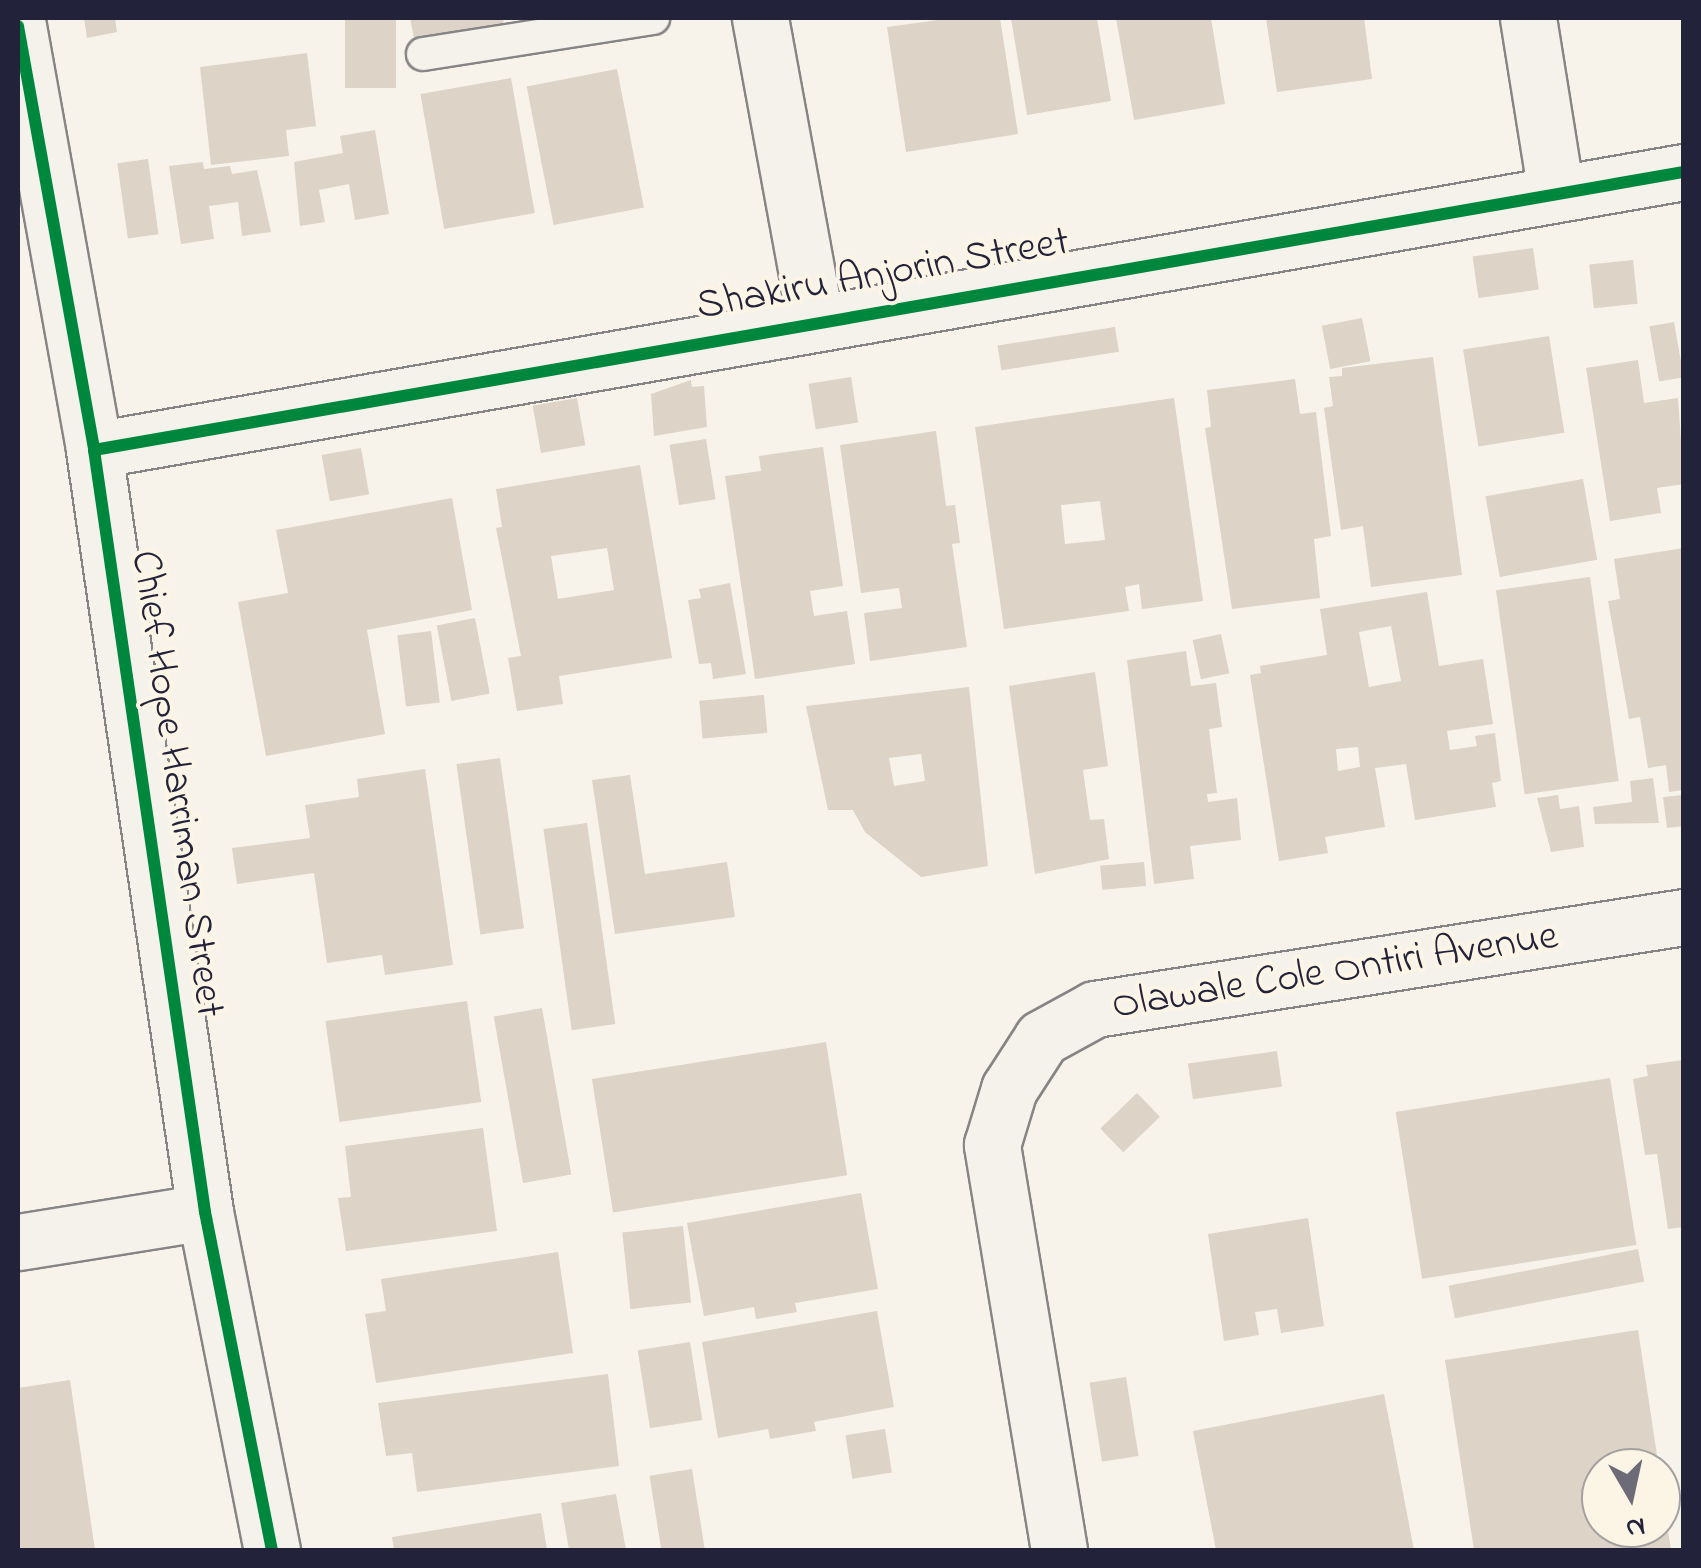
<!DOCTYPE html>
<style>
body{margin:0}
#map{position:relative;width:1701px;height:1568px;overflow:hidden;background:#f7f3ea;font-family:"Indie Flower",sans-serif}
div>[style]{position:absolute}
.building>*{inset:0;background:#ddd3c7;transform-origin:0 0}
.roads{filter:drop-shadow(2px 0 #868485) drop-shadow(-2px 0 #868485) drop-shadow(0 2px #868485) drop-shadow(0 -2px #868485)}
.lane>*{height:32px;margin:-16px;padding:0 16px;transform-origin:16px;border-radius:16px;background:#f5f2ec}
.street>*{height:55px;margin:-27.5px;padding:0 27.5px;transform-origin:27.5px;border-radius:27.5px;background:#f5f2ec}
.cycleway>*{height:12px;margin:-6px;padding:0 6px;transform-origin:6px;border-radius:6px;background:#00873e}
span{translate:-50% -50%;white-space:nowrap;text-align:center;line-height:1.15;-webkit-text-stroke:8px #fcf5e5;paint-order:stroke}
.street-label{font-size:42px;color:#22223b}
.frame{position:absolute;inset:0;border:20px solid #22223b;pointer-events:none}
.north{position:absolute;left:1581px;top:1448px;width:100px;height:100px;box-sizing:border-box;background:#fcf5e5;border:2px solid #a5a1a1;border-radius:50%;rotate:171deg;font-size:28px;font-weight:700;line-height:40px;text-align:center;color:#22223b}
.north::after{content:'';display:block;margin:auto;width:35px;height:45px;background:#6d6b78;clip-path:polygon(50% 0,100% 100%,50% 72%,0 100%)}
</style>
<div id="map">
<div class="building">
<i style="clip-path:polygon(84px 18px,115px 18px,117px 32px,87px 38px)"></i>
<i style="left:345px;top:18px;width:51px;height:70px"></i>
<i style="clip-path:polygon(410px 18px,503px 18px,504px 29px,415px 43px)"></i>
<i style="clip-path:polygon(953px 18px,1000px 18px,1018px 134px,906px 152px,887px 27px)"></i>
<i style="clip-path:polygon(1011px 18px,1097px 18px,1111px 101px,1027px 115px)"></i>
<i style="clip-path:polygon(1116px 18px,1211px 18px,1225px 104px,1134px 120px)"></i>
<i style="clip-path:polygon(1266px 18px,1364px 18px,1372px 79px,1277px 92px)"></i>
<i style="clip-path:polygon(307px 53px,316px 126px,286px 130px,289px 156px,211px 165px,200px 67px)"></i>
<i style="left:617px;top:69px;width:141px;height:92px;rotate:79deg"></i>
<i style="left:511px;top:78px;width:137px;height:92px;rotate:80deg"></i>
<i style="clip-path:polygon(375px 130px,389px 214px,355px 220px,349px 184px,319px 190px,325px 222px,300px 226px,294px 162px,343px 153px,340px 136px)"></i>
<i style="left:148px;top:159px;width:76px;height:31px;rotate:82deg"></i>
<i style="clip-path:polygon(203px 162px,204px 169px,230px 166px,232px 174px,257px 170px,271px 232px,242px 236px,238px 202px,209px 206px,214px 239px,181px 244px,169px 166px)"></i>
<i style="left:1533px;top:248px;width:42px;height:61px;rotate:82deg"></i>
<i style="left:1633px;top:260px;width:44px;height:44px;rotate:84deg"></i>
<i style="left:1362px;top:318px;width:44px;height:41px;rotate:79deg"></i>
<i style="left:1674px;top:322px;width:56px;height:25px;rotate:80deg"></i>
<i style="left:1115px;top:327px;width:25px;height:119px;rotate:81deg"></i>
<i style="left:1549px;top:336px;width:98px;height:87px;rotate:81deg"></i>
<i style="clip-path:polygon(1433px 357px,1462px 575px,1371px 587px,1363px 526px,1341px 530px,1324px 408px,1333px 406px,1329px 377px,1342px 376px,1342px 368px)"></i>
<i style="clip-path:polygon(1638px 360px,1644px 403px,1678px 398px,1684px 484px,1657px 488px,1661px 513px,1610px 521px,1586px 368px)"></i>
<i style="left:851px;top:377px;width:46px;height:43px;rotate:81deg"></i>
<i style="clip-path:polygon(1295px 379px,1300px 414px,1316px 412px,1331px 536px,1314px 539px,1320px 598px,1232px 609px,1205px 428px,1211px 427px,1207px 390px)"></i>
<i style="clip-path:polygon(691px 380px,692px 387px,704px 386px,707px 427px,654px 436px,651px 394px)"></i>
<i style="left:577px;top:398px;width:48px;height:45px;rotate:80deg"></i>
<i style="clip-path:polygon(evenodd,1174px 398px,1203px 601px,1142px 609px,1139px 584px,1125px 587px,1129px 611px,1004px 629px,975px 427px,1174px 398px,1100px 501px,1105px 540px,1065px 544px,1061px 505px,1100px 501px)"></i>
<i style="clip-path:polygon(936px 431px,946px 506px,955px 505px,960px 543px,952px 544px,967px 647px,870px 661px,864px 613px,902px 608px,899px 588px,861px 593px,840px 445px)"></i>
<i style="left:706px;top:439px;width:61px;height:37px;rotate:81deg"></i>
<i style="clip-path:polygon(823px 447px,843px 586px,810px 591px,814px 616px,847px 611px,855px 664px,755px 679px,725px 476px,761px 471px,759px 456px)"></i>
<i style="left:361px;top:448px;width:47px;height:40px;rotate:80deg"></i>
<i style="clip-path:polygon(evenodd,640px 465px,672px 658px,559px 676px,563px 704px,517px 711px,508px 658px,521px 656px,496px 528px,502px 527px,496px 489px,640px 465px,607px 548px,614px 590px,558px 599px,551px 556px,607px 548px)"></i>
<i style="left:1583px;top:479px;width:82px;height:99px;rotate:80deg"></i>
<i style="clip-path:polygon(452px 498px,472px 610px,367px 630px,385px 734px,266px 756px,238px 602px,288px 593px,276px 530px)"></i>
<i style="clip-path:polygon(1684px 548px,1684px 790px,1669px 792px,1666px 765px,1648px 768px,1640px 717px,1629px 719px,1608px 601px,1620px 599px,1614px 559px)"></i>
<i style="left:1590px;top:577px;width:206px;height:95px;rotate:82deg"></i>
<i style="clip-path:polygon(730px 583px,746px 674px,713px 679px,711px 663px,699px 664px,688px 600px,701px 598px,699px 589px)"></i>
<i style="clip-path:polygon(evenodd,1427px 592px,1439px 666px,1483px 659px,1493px 724px,1447px 731px,1450px 750px,1477px 746px,1475px 736px,1495px 733px,1501px 781px,1492px 783px,1496px 807px,1415px 820px,1406px 764px,1375px 768px,1385px 827px,1325px 837px,1328px 853px,1279px 861px,1250px 675px,1261px 673px,1260px 666px,1327px 655px,1320px 609px,1427px 592px,1391px 626px,1401px 681px,1369px 687px,1359px 632px,1391px 626px,1427px 592px,1358px 747px,1360px 767px,1338px 771px,1336px 749px,1358px 747px)"></i>
<i style="left:475px;top:618px;width:77px;height:39px;rotate:79deg"></i>
<i style="left:431px;top:631px;width:72px;height:34px;rotate:83deg"></i>
<i style="left:1221px;top:634px;width:40px;height:29px;rotate:78deg"></i>
<i style="clip-path:polygon(1186px 651px,1191px 686px,1216px 683px,1222px 727px,1209px 729px,1217px 793px,1207px 794px,1208px 802px,1237px 798px,1241px 840px,1190px 846px,1194px 879px,1154px 884px,1127px 660px)"></i>
<i style="clip-path:polygon(1095px 672px,1108px 766px,1083px 770px,1090px 820px,1104px 819px,1109px 859px,1035px 874px,1009px 686px)"></i>
<i style="clip-path:polygon(evenodd,969px 687px,988px 866px,921px 877px,865px 832px,853px 810px,828px 810px,806px 706px,969px 687px,921px 754px,925px 781px,894px 786px,889px 758px,921px 754px)"></i>
<i style="left:764px;top:695px;width:38px;height:65px;rotate:85deg"></i>
<i style="left:500px;top:758px;width:172px;height:44px;rotate:82deg"></i>
<i style="clip-path:polygon(425px 769px,453px 965px,385px 975px,382px 955px,327px 963px,314px 873px,237px 884px,232px 848px,310px 838px,305px 805px,359px 797px,357px 779px)"></i>
<i style="clip-path:polygon(630px 775px,645px 874px,727px 862px,735px 917px,615px 934px,592px 780px)"></i>
<i style="clip-path:polygon(1653px 778px,1659px 823px,1595px 824px,1593px 807px,1632px 802px,1630px 781px)"></i>
<i style="clip-path:polygon(1558px 795px,1560px 809px,1579px 806px,1584px 847px,1551px 852px,1537px 798px)"></i>
<i style="clip-path:polygon(1684px 795px,1684px 826px,1667px 828px,1663px 797px)"></i>
<i style="left:587px;top:823px;width:203px;height:44px;rotate:82deg"></i>
<i style="left:1144px;top:862px;width:24px;height:44px;rotate:85deg"></i>
<i style="left:467px;top:1001px;width:102px;height:143px;rotate:82deg"></i>
<i style="left:542px;top:1008px;width:169px;height:49px;rotate:80deg"></i>
<i style="left:826px;top:1042px;width:135px;height:237px;rotate:81deg"></i>
<i style="left:1277px;top:1051px;width:36px;height:90px;rotate:82deg"></i>
<i style="clip-path:polygon(1684px 1060px,1684px 1227px,1668px 1229px,1657px 1154px,1645px 1155px,1633px 1079px,1648px 1076px,1646px 1065px)"></i>
<i style="left:1610px;top:1078px;width:169px;height:217px;rotate:81deg"></i>
<i style="left:1137px;top:1093px;width:33px;height:51px;rotate:46deg"></i>
<i style="clip-path:polygon(483px 1128px,497px 1231px,346px 1251px,338px 1198px,351px 1197px,345px 1146px)"></i>
<i style="clip-path:polygon(861px 1193px,878px 1289px,795px 1303px,797px 1312px,756px 1319px,754px 1307px,704px 1316px,687px 1223px)"></i>
<i style="clip-path:polygon(1308px 1218px,1324px 1326px,1281px 1333px,1277px 1309px,1255px 1312px,1259px 1335px,1224px 1341px,1208px 1234px)"></i>
<i style="left:683px;top:1226px;width:77px;height:61px;rotate:84deg"></i>
<i style="left:1638px;top:1249px;width:33px;height:193px;rotate:79deg"></i>
<i style="clip-path:polygon(558px 1252px,573px 1353px,376px 1383px,365px 1314px,386px 1311px,381px 1279px)"></i>
<i style="clip-path:polygon(877px 1311px,894px 1407px,814px 1422px,816px 1431px,770px 1439px,768px 1429px,718px 1438px,702px 1342px)"></i>
<i style="clip-path:polygon(1638px 1330px,1659px 1468px,1601px 1468px,1601px 1528px,1661px 1528px,1663px 1497px,1671px 1550px,1474px 1550px,1445px 1360px)"></i>
<i style="left:690px;top:1342px;width:79px;height:53px;rotate:81deg"></i>
<i style="clip-path:polygon(608px 1374px,619px 1466px,417px 1492px,412px 1453px,386px 1456px,378px 1403px)"></i>
<i style="left:1126px;top:1377px;width:80px;height:37px;rotate:81deg"></i>
<i style="clip-path:polygon(70px 1380px,95px 1550px,18px 1550px,18px 1388px)"></i>
<i style="clip-path:polygon(1384px 1394px,1414px 1550px,1216px 1550px,1193px 1431px)"></i>
<i style="left:885px;top:1429px;width:44px;height:40px;rotate:81deg"></i>
<i style="left:692px;top:1469px;width:82px;height:43px;rotate:81deg"></i>
<i style="clip-path:polygon(616px 1494px,626px 1550px,569px 1550px,561px 1503px)"></i>
<i style="clip-path:polygon(541px 1513px,547px 1550px,394px 1550px,392px 1537px)"></i>
</div>
<div class="roads">
<div class="lane">
<i style="left:423px;top:54px;width:233px;rotate:-8.9deg"></i>
</div>
<div class="street">
<i style="left:760px;top:18px;width:306px;rotate:79.6deg"></i>
<i style="left:1528px;top:18px;width:176px;rotate:80.9deg"></i>
<i style="left:18px;top:26px;width:431px;rotate:79.8deg"></i>
<i style="left:94px;top:450px;width:770px;rotate:81.71deg"></i>
<i style="left:205px;top:1212px;width:345px;rotate:78.8deg"></i>
<i style="left:94px;top:450px;width:1614px;rotate:-9.92deg"></i>
<i style="left:18px;top:1242px;width:189px;rotate:-9.1deg"></i>
<i style="left:1059px;top:1550px;width:411px;rotate:-99.4deg"></i>
<i style="left:992px;top:1145px;width:59px;rotate:-73.1deg"></i>
<i style="left:1009px;top:1089px;width:61px;rotate:-57.1deg"></i>
<i style="left:1042px;top:1038px;width:60px;rotate:-28.7deg"></i>
<i style="left:1095px;top:1009px;width:596px;rotate:-8.88deg"></i>
</div>
</div>
<div class="cycleway">
<i style="left:18px;top:26px;width:431px;rotate:79.8deg"></i>
<i style="left:94px;top:450px;width:770px;rotate:81.71deg"></i>
<i style="left:205px;top:1212px;width:345px;rotate:78.8deg"></i>
<i style="left:94px;top:450px;width:1614px;rotate:-9.92deg"></i>
</div>
<div class="street-label">
<span style="left:883px;top:275px;rotate:-10deg">Shakiru Anjorin Street</span>
<span style="left:176px;top:784px;rotate:82deg">Chief Hope Harriman Street</span>
<span style="left:1335px;top:972px;rotate:-9deg">Olawale Cole Ontiri Avenue</span>
</div>
<div class="frame"></div>
<div class="north">N</div>
</div>
